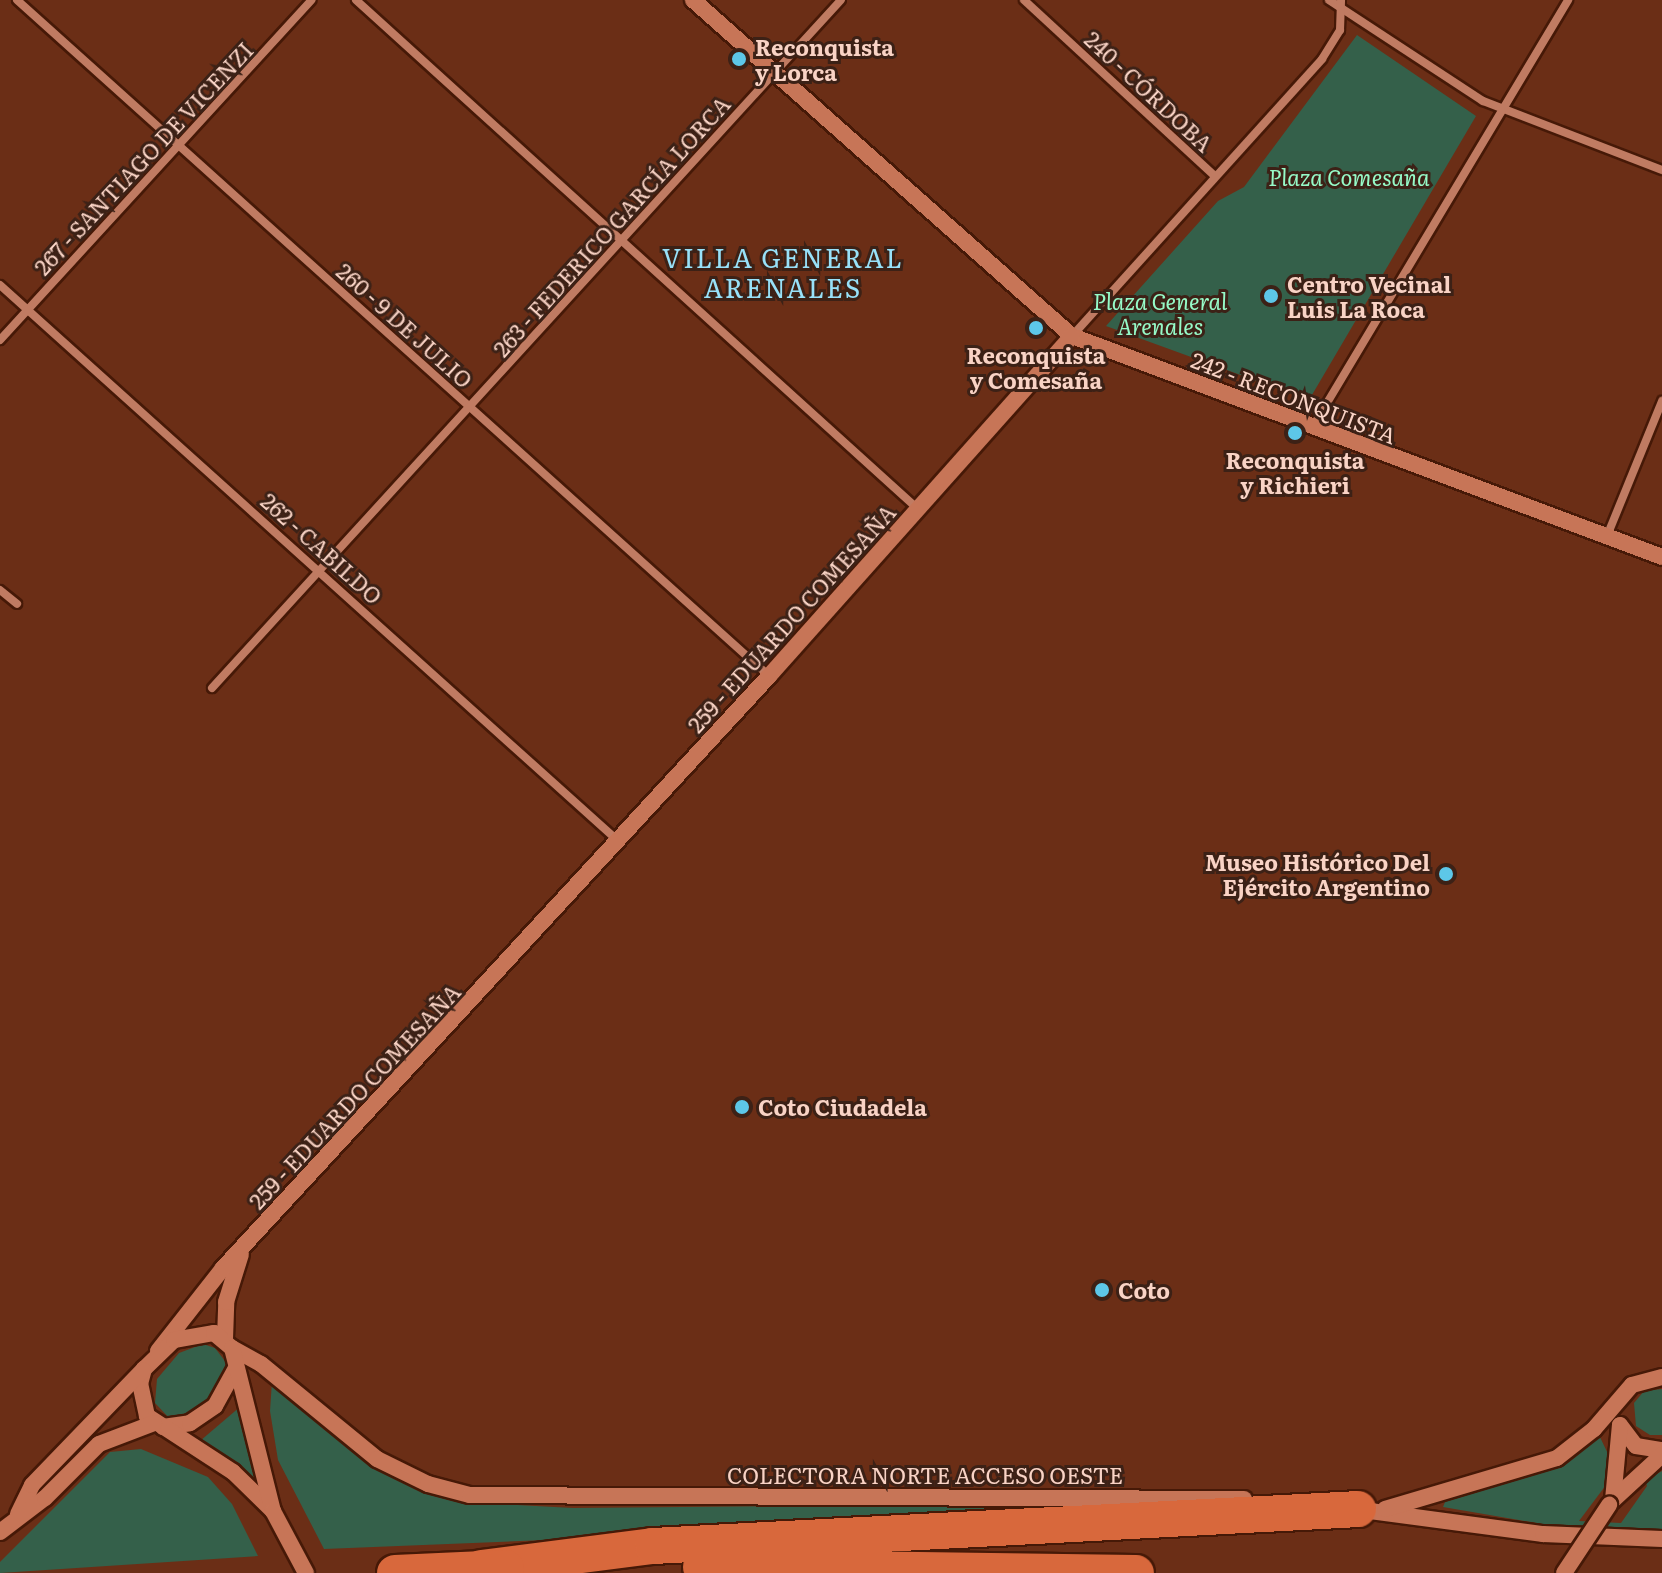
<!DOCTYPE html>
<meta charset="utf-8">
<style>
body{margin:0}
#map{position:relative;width:1662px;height:1573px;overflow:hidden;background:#6b2e16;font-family:Literata,serif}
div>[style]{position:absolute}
.green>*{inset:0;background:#34604a}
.roads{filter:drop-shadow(2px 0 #461907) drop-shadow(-2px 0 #461907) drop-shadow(0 2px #461907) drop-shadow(0 -2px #461907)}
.street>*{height:8px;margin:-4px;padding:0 4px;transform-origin:4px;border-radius:4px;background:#c07b62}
.secondary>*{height:16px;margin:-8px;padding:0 8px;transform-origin:8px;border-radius:8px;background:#c77557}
.highway>*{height:36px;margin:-18px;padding:0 18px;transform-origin:18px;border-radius:18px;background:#d8683c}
.bridges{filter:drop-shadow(2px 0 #461907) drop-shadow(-2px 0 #461907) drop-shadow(0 2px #461907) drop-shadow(0 -2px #461907)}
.secondary-bridge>*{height:16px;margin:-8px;padding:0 8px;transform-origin:8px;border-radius:8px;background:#c77557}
.dots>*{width:22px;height:22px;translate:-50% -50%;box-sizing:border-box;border:4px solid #3c2116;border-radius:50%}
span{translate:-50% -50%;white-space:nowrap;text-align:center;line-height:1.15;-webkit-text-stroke:6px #3c2116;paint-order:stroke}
.poi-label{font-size:22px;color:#f9d3c5;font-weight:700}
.left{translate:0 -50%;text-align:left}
.right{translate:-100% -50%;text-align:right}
.street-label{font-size:22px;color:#f9d3c5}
.park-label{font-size:22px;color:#96fac8;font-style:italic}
.quarter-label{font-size:26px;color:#98e1f9;letter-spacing:2px}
</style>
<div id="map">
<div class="green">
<i style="clip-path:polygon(1357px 35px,1476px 116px,1309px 400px,1106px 326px,1218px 201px,1244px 187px)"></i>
<i style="clip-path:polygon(203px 1344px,215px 1348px,231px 1369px,218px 1393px,194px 1415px,170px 1419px,155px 1403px,157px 1379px,179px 1353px)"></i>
<i style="clip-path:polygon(272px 1381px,330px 1431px,399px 1479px,458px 1502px,573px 1508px,1139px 1503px,789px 1530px,324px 1549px,278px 1460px,270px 1411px)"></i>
<i style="clip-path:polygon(1662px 1389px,1662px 1435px,1650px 1435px,1636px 1426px,1634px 1403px,1644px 1391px)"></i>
<i style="clip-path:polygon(241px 1406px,255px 1482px,200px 1441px)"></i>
<i style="clip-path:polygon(1598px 1433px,1611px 1460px,1609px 1481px,1579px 1521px,1621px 1523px,1647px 1486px,1645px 1480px,1662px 1471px,1662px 1530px,1572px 1529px,1443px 1507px,1445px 1502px,1560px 1466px)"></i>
<i style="clip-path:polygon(141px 1449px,208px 1477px,232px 1504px,258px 1556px,0 1573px,0 1562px,110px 1452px)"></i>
</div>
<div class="roads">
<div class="street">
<i style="left:17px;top:0;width:1011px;rotate:41.95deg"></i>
<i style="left:356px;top:0;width:758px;rotate:42.17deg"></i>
<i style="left:1024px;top:0;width:260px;rotate:42.7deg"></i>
<i style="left:1329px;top:0;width:184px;rotate:33.3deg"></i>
<i style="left:1483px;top:101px;width:192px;rotate:21.1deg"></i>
<i style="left:0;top:285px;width:830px;rotate:41.97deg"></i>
<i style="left:1072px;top:336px;width:373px;rotate:-47.9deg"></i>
<i style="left:1322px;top:59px;width:34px;rotate:-58deg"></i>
<i style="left:1340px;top:30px;width:30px;rotate:-88deg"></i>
<i style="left:0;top:340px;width:461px;rotate:-47.5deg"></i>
<i style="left:1312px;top:428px;width:499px;rotate:-59.1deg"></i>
<i style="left:1607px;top:536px;width:146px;rotate:-67.8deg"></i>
<i style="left:0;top:590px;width:22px;rotate:39deg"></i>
<i style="left:212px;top:688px;width:932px;rotate:-47.57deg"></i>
</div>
<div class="secondary">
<i style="left:693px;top:0;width:506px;rotate:41.56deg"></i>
<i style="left:1072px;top:336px;width:630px;rotate:20.53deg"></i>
<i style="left:225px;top:1339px;width:37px;rotate:-88deg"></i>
<i style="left:226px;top:1302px;width:50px;rotate:-72.6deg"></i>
<i style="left:232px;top:1348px;width:33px;rotate:29deg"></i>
<i style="left:261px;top:1364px;width:150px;rotate:39.3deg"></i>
<i style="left:377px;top:1459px;width:57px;rotate:26.1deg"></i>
<i style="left:428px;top:1484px;width:43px;rotate:14.7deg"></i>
<i style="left:470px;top:1495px;width:774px;rotate:0.3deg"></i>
<i style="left:158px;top:1351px;width:105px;rotate:-51.9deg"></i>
<i style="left:223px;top:1268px;width:805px;rotate:-47.31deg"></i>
<i style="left:769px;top:676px;width:455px;rotate:-48.3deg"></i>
<i style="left:1620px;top:1425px;width:26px;rotate:53deg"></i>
<i style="left:1636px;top:1446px;width:26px;rotate:9deg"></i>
<i style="left:163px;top:1427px;width:27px;rotate:-8deg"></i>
<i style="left:190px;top:1423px;width:30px;rotate:-34deg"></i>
<i style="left:215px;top:1406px;width:43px;rotate:-61.1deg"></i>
<i style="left:1613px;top:1500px;width:75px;rotate:-84.7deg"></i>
<i style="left:1613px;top:1500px;width:67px;rotate:-42.6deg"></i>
<i style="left:1355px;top:1509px;width:190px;rotate:7.6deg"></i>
<i style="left:1543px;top:1534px;width:119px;rotate:2.4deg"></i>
<i style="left:1385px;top:1509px;width:179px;rotate:-16.5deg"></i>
<i style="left:1557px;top:1458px;width:47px;rotate:-38.1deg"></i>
<i style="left:1594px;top:1429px;width:58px;rotate:-49.2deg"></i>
<i style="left:1632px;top:1385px;width:31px;rotate:-15deg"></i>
<i style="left:273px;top:1511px;width:56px;rotate:-135.7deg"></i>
<i style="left:233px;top:1472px;width:103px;rotate:-146.9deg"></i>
<i style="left:147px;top:1416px;width:33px;rotate:-102deg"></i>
<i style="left:140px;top:1384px;width:16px;rotate:-75deg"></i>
<i style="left:144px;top:1369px;width:42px;rotate:-44deg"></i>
<i style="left:174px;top:1340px;width:41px;rotate:-9.9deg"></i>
<i style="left:214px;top:1333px;width:23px;rotate:40deg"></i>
<i style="left:232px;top:1348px;width:168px;rotate:75.9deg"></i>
<i style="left:273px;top:1511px;width:70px;rotate:62deg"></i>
<i style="left:18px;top:1514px;width:32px;rotate:-64deg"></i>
<i style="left:32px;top:1485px;width:160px;rotate:-46deg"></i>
<i style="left:0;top:1532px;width:56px;rotate:-37.1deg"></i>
<i style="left:45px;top:1498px;width:76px;rotate:-45deg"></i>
<i style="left:99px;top:1444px;width:59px;rotate:-20.9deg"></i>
</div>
<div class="highway">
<i style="left:701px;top:1567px;width:435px;rotate:0.8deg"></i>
<i style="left:481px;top:1568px;width:173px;rotate:-7.3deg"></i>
<i style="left:653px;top:1546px;width:706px;rotate:-3deg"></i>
<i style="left:395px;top:1573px;width:111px;rotate:-2.6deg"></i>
</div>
</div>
<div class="bridges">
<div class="secondary-bridge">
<i style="left:1564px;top:1573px;width:82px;rotate:-56.5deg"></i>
</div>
</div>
<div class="dots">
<i style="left:739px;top:59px;background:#5dc7e8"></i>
<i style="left:1271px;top:296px;background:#5dc7e8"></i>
<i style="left:1036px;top:328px;background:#5dc7e8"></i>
<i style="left:1295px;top:433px;background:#5dc7e8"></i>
<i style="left:1446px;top:874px;background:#5dc7e8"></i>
<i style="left:742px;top:1107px;background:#5dc7e8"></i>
<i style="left:1102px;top:1290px;background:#5dc7e8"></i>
</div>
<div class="poi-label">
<span class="left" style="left:755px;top:59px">Reconquista<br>y Lorca</span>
<span class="left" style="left:1287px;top:296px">Centro Vecinal<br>Luis La Roca</span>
<span style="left:1036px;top:367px">Reconquista<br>y Comesaña</span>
<span style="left:1295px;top:472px">Reconquista<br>y Richieri</span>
<span class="right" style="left:1430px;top:874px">Museo Histórico Del<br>Ejército Argentino</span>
<span class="left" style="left:758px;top:1107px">Coto Ciudadela</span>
<span class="left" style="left:1118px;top:1290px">Coto</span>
</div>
<div class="street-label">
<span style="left:1149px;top:91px;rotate:43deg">240 - CÓRDOBA</span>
<span style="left:143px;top:158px;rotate:-47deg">267 - SANTIAGO DE VICENZI</span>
<span style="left:611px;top:226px;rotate:-48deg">263 - FEDERICO GARCÍA LORCA</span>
<span style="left:405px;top:325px;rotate:42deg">260 - 9 DE JULIO</span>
<span style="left:1294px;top:397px;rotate:21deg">242 - RECONQUISTA</span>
<span style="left:322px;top:548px;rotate:42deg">262 - CABILDO</span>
<span style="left:791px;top:618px;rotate:-48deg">259 - EDUARDO COMESAÑA</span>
<span style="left:354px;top:1096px;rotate:-47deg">259 - EDUARDO COMESAÑA</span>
<span style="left:925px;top:1475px">COLECTORA NORTE ACCESO OESTE</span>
</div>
<div class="park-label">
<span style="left:1349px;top:177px">Plaza Comesaña</span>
<span style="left:1160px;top:313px">Plaza General<br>Arenales</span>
</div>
<div class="quarter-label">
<span style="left:783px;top:272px">VILLA GENERAL<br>ARENALES</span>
</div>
</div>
